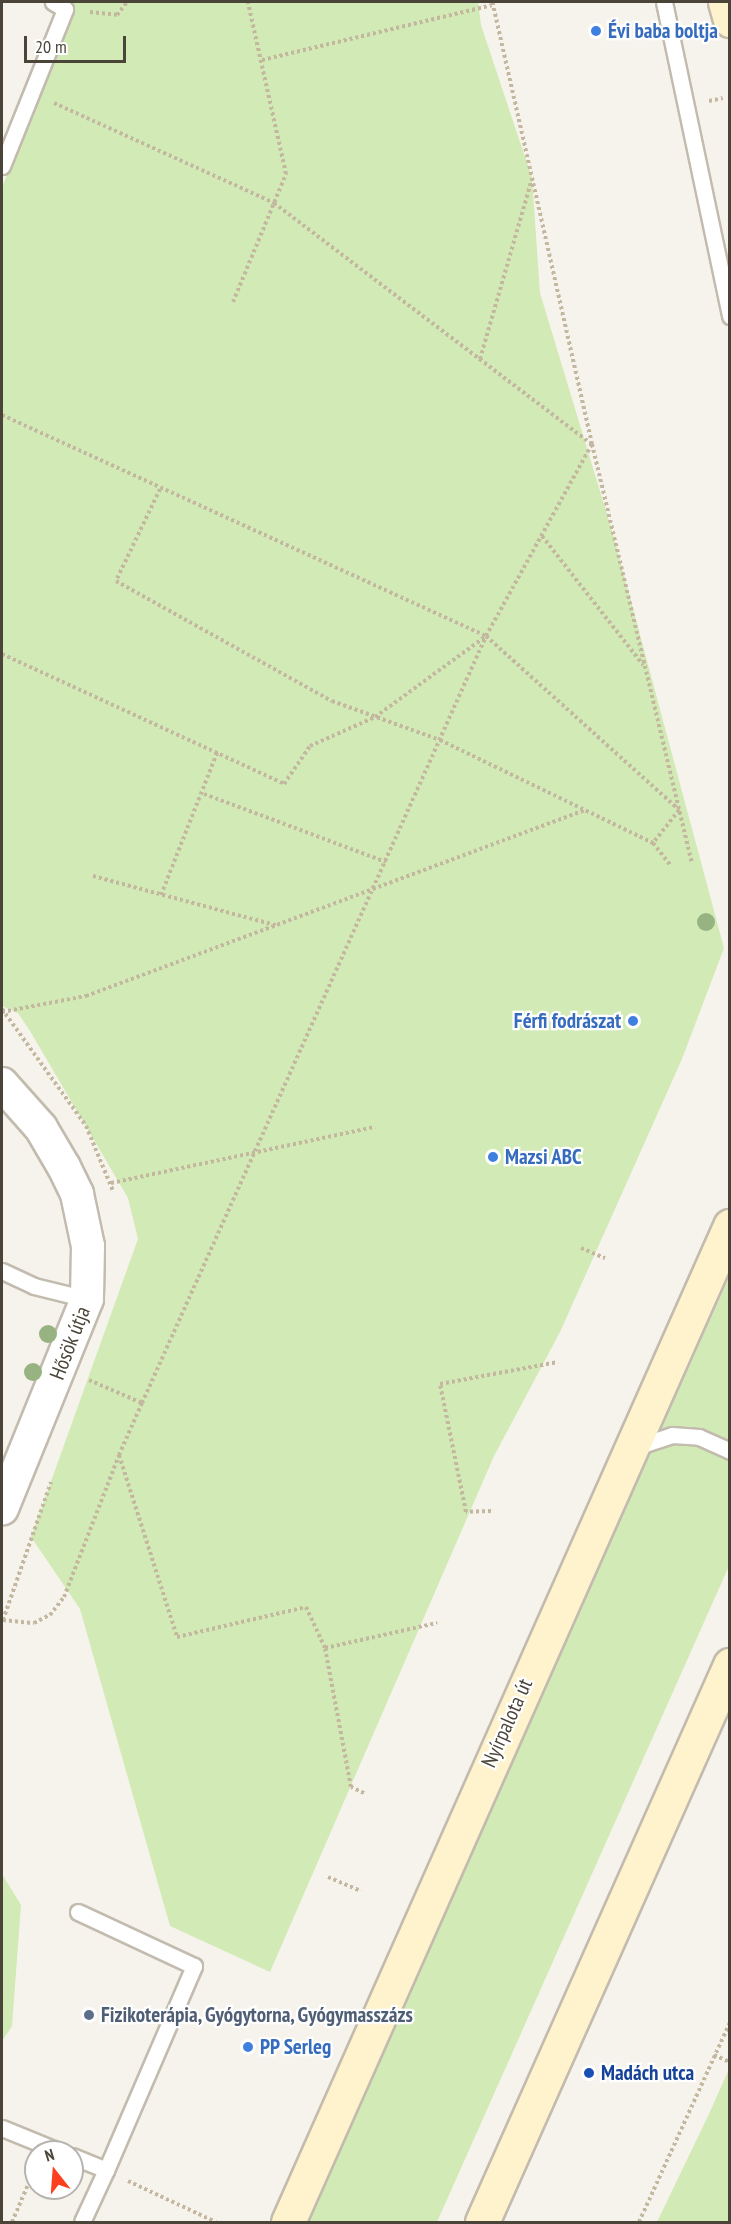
<!DOCTYPE html>
<meta charset="utf-8">
<style>
body{margin:0}
#map{position:relative;width:731px;height:2224px;overflow:hidden;background:#f6f3ec;font-family:"PT Sans Narrow",sans-serif}
div>[style]{position:absolute}
.green>*{inset:0;background:#d2eab5}
.path>*{height:4px;margin-top:-2px;transform-origin:0;background:repeating-linear-gradient(90deg,#c4b79f 0 3px,transparent 0 6px)}
.roads{filter:drop-shadow(2px 0 #c2bbae) drop-shadow(-2px 0 #c2bbae) drop-shadow(0 2px #c2bbae) drop-shadow(0 -2px #c2bbae)}
.service>*{height:15px;margin:-7.5px;padding:0 7.5px;transform-origin:7.5px;border-radius:7.5px;background:#fff}
.minor>*{height:32px;margin:-16px;padding:0 16px;transform-origin:16px;border-radius:16px;background:#fff}
.secondary>*{height:33px;margin:-16.5px;padding:0 16.5px;transform-origin:16.5px;border-radius:16.5px;background:#fff3cd}
.trees>*{width:18px;height:18px;margin:-9px;border-radius:50%;background:#97b381}
.dots>*{width:16px;height:16px;translate:-50% -50%;box-sizing:border-box;border:3px solid #fff;border-radius:50%}
span{translate:-50% -50%;white-space:nowrap;text-align:center;line-height:1.15;-webkit-text-stroke:4.5px #fff;paint-order:stroke}
.shop-label{font-size:21px;color:#366cbe;font-weight:700}
.left{translate:0 -50%;text-align:left}
.right{translate:-100% -50%;text-align:right}
.street-label{font-size:21px;color:#4b4439}
.service-label{font-size:21px;color:#4e5e75;font-weight:700}
.transit-label{font-size:21px;color:#164399;font-weight:700}
.frame{position:absolute;inset:0;border:3px solid #4b4439;pointer-events:none}
.north{position:absolute;left:24px;top:2140px;width:60px;height:60px;box-sizing:border-box;background:#fff;border:2px solid #b7b4b0;border-radius:50%;rotate:343deg;font-size:16px;font-weight:700;line-height:24px;text-align:center;color:#4b4439}
.north::after{content:'';display:block;margin:auto;width:21px;height:27px;background:#fc3f1d;clip-path:polygon(50% 0,100% 100%,50% 72%,0 100%)}
.scale{position:absolute;left:24px;top:36px;width:102px;height:27px;box-sizing:border-box;border:3px solid #4b4439;border-top:0;padding-left:8px;font-size:18px;line-height:21px;white-space:nowrap;color:#4b4439;-webkit-text-stroke:4px #fff;paint-order:stroke}
</style>
<div id="map">
<div class="green">
<i style="clip-path:polygon(72px 2px,478px 2px,481px 25px,532px 178px,540px 293px,613px 534px,724px 948px,682px 1059px,560px 1332px,494px 1456px,270px 1972px,170px 1926px,80px 1609px,31px 1537px,138px 1239px,128px 1198px,30px 1031px,18px 1013px,2px 1006px,2px 188px)"></i>
<i style="clip-path:polygon(729px 1277px,729px 1566px,437px 2222px,308px 2222px)"></i>
<i style="clip-path:polygon(2px 1874px,21px 1905px,12px 2026px,2px 2041px)"></i>
<i style="clip-path:polygon(729px 2069px,729px 2222px,657px 2222px,709px 2114px)"></i>
</div>
<div class="path">
<i style="left:90px;top:12px;width:27px;rotate:6deg"></i>
<i style="left:117px;top:15px;width:16px;rotate:-52deg"></i>
<i style="left:262px;top:60px;width:236px;rotate:-13.4deg"></i>
<i style="left:709px;top:101px;width:14px;rotate:-12deg"></i>
<i style="left:54px;top:103px;width:242px;rotate:24.4deg"></i>
<i style="left:274px;top:203px;width:399px;rotate:37.2deg"></i>
<i style="left:592px;top:444px;width:429px;rotate:76.6deg"></i>
<i style="left:233px;top:302px;width:139px;rotate:-67.5deg"></i>
<i style="left:286px;top:174px;width:176px;rotate:-102.5deg"></i>
<i style="left:480px;top:359px;width:187px;rotate:-73.9deg"></i>
<i style="left:2px;top:415px;width:532px;rotate:24.54deg"></i>
<i style="left:160px;top:489px;width:102px;rotate:115.6deg"></i>
<i style="left:116px;top:581px;width:247px;rotate:29.1deg"></i>
<i style="left:332px;top:701px;width:115px;rotate:19.9deg"></i>
<i style="left:440px;top:740px;width:237px;rotate:25.8deg"></i>
<i style="left:653px;top:843px;width:29px;rotate:52deg"></i>
<i style="left:542px;top:536px;width:164px;rotate:51.9deg"></i>
<i style="left:2px;top:654px;width:311px;rotate:24.7deg"></i>
<i style="left:284px;top:784px;width:46px;rotate:-55.6deg"></i>
<i style="left:310px;top:746px;width:71px;rotate:-24deg"></i>
<i style="left:375px;top:717px;width:137px;rotate:-36.1deg"></i>
<i style="left:486px;top:636px;width:260px;rotate:42deg"></i>
<i style="left:679px;top:810px;width:42px;rotate:128.2deg"></i>
<i style="left:204px;top:794px;width:194px;rotate:20.5deg"></i>
<i style="left:93px;top:876px;width:192px;rotate:15.1deg"></i>
<i style="left:161px;top:895px;width:153px;rotate:-68.5deg"></i>
<i style="left:2px;top:1009px;width:144px;rotate:54.3deg"></i>
<i style="left:86px;top:1126px;width:70px;rotate:67.4deg"></i>
<i style="left:2px;top:1012px;width:86px;rotate:-10.8deg"></i>
<i style="left:86px;top:996px;width:533px;rotate:-20.44deg"></i>
<i style="left:111px;top:1183px;width:270px;rotate:-12deg"></i>
<i style="left:581px;top:1248px;width:26px;rotate:23deg"></i>
<i style="left:89px;top:1380px;width:58px;rotate:23.5deg"></i>
<i style="left:142px;top:1403px;width:841px;rotate:-65.84deg"></i>
<i style="left:486px;top:636px;width:219px;rotate:-61.1deg"></i>
<i style="left:592px;top:444px;width:453px;rotate:-102.7deg"></i>
<i style="left:142px;top:1403px;width:57px;rotate:113.9deg"></i>
<i style="left:119px;top:1455px;width:191px;rotate:72.3deg"></i>
<i style="left:177px;top:1637px;width:132px;rotate:-13.1deg"></i>
<i style="left:306px;top:1607px;width:45px;rotate:65.1deg"></i>
<i style="left:491px;top:1511px;width:25px;rotate:178deg"></i>
<i style="left:466px;top:1512px;width:131px;rotate:-101.5deg"></i>
<i style="left:440px;top:1384px;width:120px;rotate:-10.6deg"></i>
<i style="left:3px;top:1620px;width:146px;rotate:-70.8deg"></i>
<i style="left:3px;top:1620px;width:31px;rotate:6deg"></i>
<i style="left:34px;top:1623px;width:18px;rotate:-27deg"></i>
<i style="left:50px;top:1615px;width:23px;rotate:-52deg"></i>
<i style="left:64px;top:1597px;width:152px;rotate:-68.8deg"></i>
<i style="left:364px;top:1793px;width:14px;rotate:-155deg"></i>
<i style="left:351px;top:1787px;width:141px;rotate:-100.6deg"></i>
<i style="left:325px;top:1648px;width:115px;rotate:-12.6deg"></i>
<i style="left:328px;top:1877px;width:36px;rotate:23deg"></i>
<i style="left:714px;top:2055px;width:17px;rotate:24deg"></i>
<i style="left:128px;top:2181px;width:97px;rotate:25deg"></i>
<i style="left:12px;top:2222px;width:46px;rotate:-66.8deg"></i>
<i style="left:639px;top:2222px;width:220px;rotate:-65.5deg"></i>
</div>
<div class="roads">
<div class="service">
<i style="left:664px;top:2px;width:321px;rotate:78.1deg"></i>
<i style="left:2px;top:166px;width:169px;rotate:-68.1deg"></i>
<i style="left:65px;top:9px;width:14px;rotate:-150deg"></i>
<i style="left:2px;top:1271px;width:35px;rotate:25deg"></i>
<i style="left:34px;top:1286px;width:55px;rotate:13.8deg"></i>
<i style="left:633px;top:1448px;width:41px;rotate:-18.4deg"></i>
<i style="left:672px;top:1435px;width:27px;rotate:4deg"></i>
<i style="left:699px;top:1437px;width:34px;rotate:24deg"></i>
<i style="left:78px;top:1912px;width:128px;rotate:25deg"></i>
<i style="left:194px;top:1966px;width:222px;rotate:113.3deg"></i>
<i style="left:2px;top:2128px;width:64px;rotate:22.1deg"></i>
<i style="left:72px;top:2156px;width:37px;rotate:22deg"></i>
<i style="left:106px;top:2170px;width:57px;rotate:114.8deg"></i>
</div>
<div class="minor">
<i style="left:2px;top:1084px;width:59px;rotate:48.4deg"></i>
<i style="left:41px;top:1128px;width:45px;rotate:59.5deg"></i>
<i style="left:64px;top:1167px;width:30px;rotate:64deg"></i>
<i style="left:77px;top:1194px;width:53px;rotate:78.1deg"></i>
<i style="left:88px;top:1246px;width:53px;rotate:91.1deg"></i>
<i style="left:87px;top:1299px;width:226px;rotate:112.1deg"></i>
</div>
<div class="secondary">
<i style="left:725px;top:2px;width:19px;rotate:74deg"></i>
<i style="left:288px;top:2222px;width:1090px;rotate:-66.07deg"></i>
<i style="left:482px;top:2222px;width:610px;rotate:-66deg"></i>
</div>
</div>
<div class="trees">
<i style="left:706px;top:922px"></i>
<i style="left:48px;top:1334px"></i>
<i style="left:33px;top:1372px"></i>
</div>
<div class="dots">
<i style="left:596px;top:31px;background:#3f7fe0"></i>
<i style="left:633px;top:1021px;background:#3f7fe0"></i>
<i style="left:493px;top:1157px;background:#3f7fe0"></i>
<i style="left:89px;top:2015px;background:#5c6f8a"></i>
<i style="left:248px;top:2047px;background:#3f7fe0"></i>
<i style="left:589px;top:2073px;background:#1a4fb4"></i>
</div>
<div class="shop-label">
<span class="left" style="left:608px;top:31px">Évi baba boltja</span>
<span class="right" style="left:621px;top:1021px">Férfi fodrászat</span>
<span class="left" style="left:505px;top:1157px">Mazsi ABC</span>
<span class="left" style="left:260px;top:2047px">PP Serleg</span>
</div>
<div class="street-label">
<span style="left:70px;top:1343px;rotate:-69deg">Hősök útja</span>
<span style="left:507px;top:1723px;rotate:-66deg">Nyírpalota út</span>
</div>
<div class="service-label">
<span class="left" style="left:101px;top:2015px">Fizikoterápia, Gyógytorna, Gyógymasszázs</span>
</div>
<div class="transit-label">
<span class="left" style="left:601px;top:2073px">Madách utca</span>
</div>
<div class="frame"></div>
<div class="north">N</div>
<div class="scale">20 m</div>
</div>
